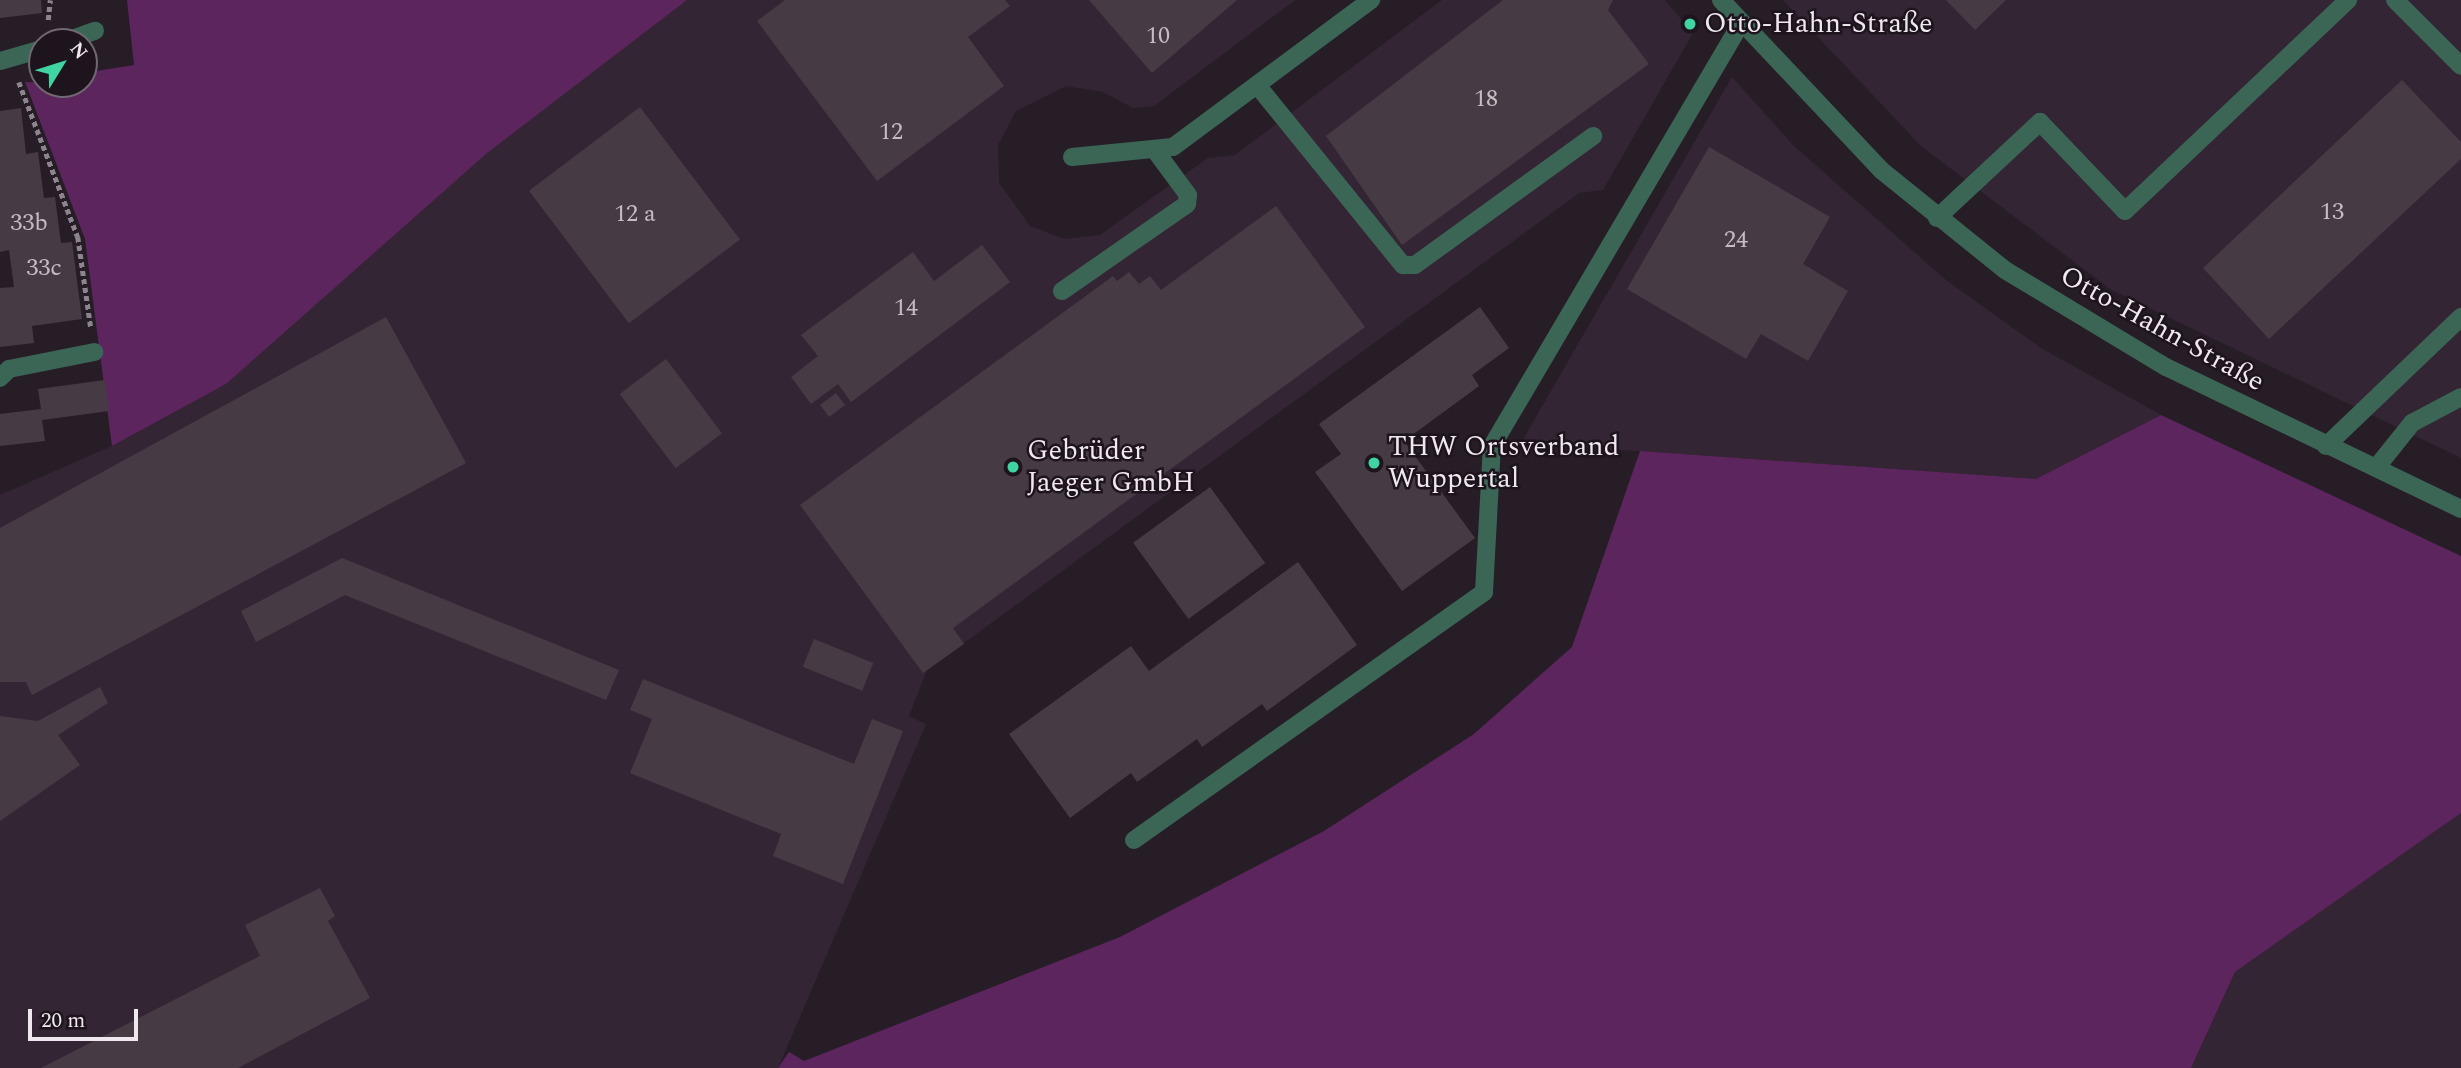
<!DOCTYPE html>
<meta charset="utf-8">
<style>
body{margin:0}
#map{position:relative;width:2461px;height:1068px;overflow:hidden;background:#271d27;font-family:Spectral,serif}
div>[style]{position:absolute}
.built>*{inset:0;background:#342534}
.green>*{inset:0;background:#5d255e}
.building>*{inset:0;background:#463b45;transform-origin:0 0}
.path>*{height:4.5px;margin-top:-2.25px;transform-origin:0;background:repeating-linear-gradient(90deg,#8d858d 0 5px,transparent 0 8.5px)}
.service>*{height:18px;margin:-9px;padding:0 9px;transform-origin:9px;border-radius:9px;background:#3b6655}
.minor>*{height:18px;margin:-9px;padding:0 9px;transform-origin:9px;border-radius:9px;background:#3b6655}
.dots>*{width:19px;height:19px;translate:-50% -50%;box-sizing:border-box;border:4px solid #1d141d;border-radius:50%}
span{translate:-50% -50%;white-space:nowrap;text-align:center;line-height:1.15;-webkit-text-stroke:5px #1d141d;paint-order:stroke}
.number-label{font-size:24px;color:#c5bdc4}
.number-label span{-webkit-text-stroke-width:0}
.poi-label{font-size:28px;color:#efe8ef}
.left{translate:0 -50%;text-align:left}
.street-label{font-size:28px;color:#efe8ef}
.north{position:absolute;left:28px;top:28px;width:70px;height:70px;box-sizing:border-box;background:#1d141d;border:2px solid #716971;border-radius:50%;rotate:52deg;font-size:19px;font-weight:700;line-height:28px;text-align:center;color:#efe8ef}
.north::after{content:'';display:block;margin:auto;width:24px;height:32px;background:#3fd4a2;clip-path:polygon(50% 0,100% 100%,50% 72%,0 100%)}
.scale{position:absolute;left:28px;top:1009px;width:110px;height:32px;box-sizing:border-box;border:4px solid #efe8ef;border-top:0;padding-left:9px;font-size:21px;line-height:24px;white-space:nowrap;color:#efe8ef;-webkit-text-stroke:5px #1d141d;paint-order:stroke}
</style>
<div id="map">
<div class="built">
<i style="clip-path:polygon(687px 0,1295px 0,1154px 106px,1133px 108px,1103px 92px,1066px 86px,1016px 111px,998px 145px,999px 183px,1030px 226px,1064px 239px,1100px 235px,1208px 158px,1235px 155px,1442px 0,1665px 0,1693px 33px,1603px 190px,1579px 193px,927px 670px,909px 716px,926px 724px,778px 1068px,0 1068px,0 495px,112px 446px,226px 384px,487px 152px)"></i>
<i style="clip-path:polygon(1783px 0,2461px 0,2461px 458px,2110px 289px,1921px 146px)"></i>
<i style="clip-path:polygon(1732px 77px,1794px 146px,1946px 280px,2041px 348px,2161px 415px,2036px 479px,1521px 443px)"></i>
<i style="clip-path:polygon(2461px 813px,2461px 1068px,2191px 1068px,2235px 972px)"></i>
</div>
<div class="green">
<i style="clip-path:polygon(127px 0,687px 0,487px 153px,226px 384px,112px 446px,85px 239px,25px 82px,84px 84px,84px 73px,134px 65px)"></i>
<i style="clip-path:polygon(2161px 415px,2461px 556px,2461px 813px,2235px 972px,2191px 1068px,778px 1068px,789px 1052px,804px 1061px,1120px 937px,1324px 831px,1474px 734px,1572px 647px,1640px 451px,2036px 479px)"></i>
</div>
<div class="building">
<i style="clip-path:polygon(0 0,41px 0,42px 13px,0 18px)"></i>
<i style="clip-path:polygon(785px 0,1005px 0,1010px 6px,968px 37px,1004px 86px,877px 181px,757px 21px)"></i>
<i style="clip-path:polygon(1089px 0,1237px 0,1152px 73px)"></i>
<i style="clip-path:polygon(1503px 0,1613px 0,1608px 10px,1649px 64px,1402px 245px,1326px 136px)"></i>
<i style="clip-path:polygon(1946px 0,2006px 0,1975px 30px)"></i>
<i style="clip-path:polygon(2402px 80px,2461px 142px,2461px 159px,2269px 339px,2203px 268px)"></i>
<i style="left:640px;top:107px;width:166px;height:139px;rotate:53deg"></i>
<i style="clip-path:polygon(21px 108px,26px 154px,38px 152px,44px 198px,55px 197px,61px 243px,72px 242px,82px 319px,32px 326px,34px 343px,0 347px,0 288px,14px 287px,9px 250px,0 252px,0 111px)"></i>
<i style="clip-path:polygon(1709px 147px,1830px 217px,1803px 264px,1848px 291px,1808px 361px,1761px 334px,1746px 359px,1627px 289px)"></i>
<i style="clip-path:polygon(1276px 206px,1365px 327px,953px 628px,964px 644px,923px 673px,800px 505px,1113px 276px,1117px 281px,1129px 272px,1139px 284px,1150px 276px,1161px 290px)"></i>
<i style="clip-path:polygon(982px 245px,1010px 282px,851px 402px,838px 384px,811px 404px,791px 377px,818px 356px,801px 335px,913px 252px,934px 281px)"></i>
<i style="clip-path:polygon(1480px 307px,1509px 348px,1472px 375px,1479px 386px,1404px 441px,1475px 538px,1402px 591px,1315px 472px,1341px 454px,1319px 424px)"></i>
<i style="clip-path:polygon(386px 317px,466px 463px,32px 695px,26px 682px,0 682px,0 528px)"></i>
<i style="left:666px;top:359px;width:93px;height:58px;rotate:53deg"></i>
<i style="clip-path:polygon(105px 380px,109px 411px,42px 420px,45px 441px,0 446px,0 414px,41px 409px,38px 389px)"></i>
<i style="left:836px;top:393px;width:15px;height:20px;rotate:53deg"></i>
<i style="left:1210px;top:487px;width:94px;height:95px;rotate:54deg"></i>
<i style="clip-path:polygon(342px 558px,619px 670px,606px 700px,345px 595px,256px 642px,241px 611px)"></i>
<i style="clip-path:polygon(1298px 562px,1357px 645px,1267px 711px,1262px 704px,1202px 747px,1197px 739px,1137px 782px,1131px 773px,1070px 818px,1009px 734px,1131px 646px,1149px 671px)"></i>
<i style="left:814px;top:639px;width:64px;height:30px;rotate:22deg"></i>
<i style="clip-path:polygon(643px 679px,854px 764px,872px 719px,903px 731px,843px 884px,773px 856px,781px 834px,630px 773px,652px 719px,630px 710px)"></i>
<i style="clip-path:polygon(100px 687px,108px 703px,58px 735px,80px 765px,0 821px,0 716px,38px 721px)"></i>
<i style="clip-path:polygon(320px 888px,335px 916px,328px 921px,370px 998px,238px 1068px,41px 1068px,260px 956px,245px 925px)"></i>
</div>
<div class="path">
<i style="left:48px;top:20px;width:20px;rotate:-84deg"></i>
<i style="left:19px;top:82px;width:166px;rotate:69.2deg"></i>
<i style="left:78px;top:237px;width:92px;rotate:81.9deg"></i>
</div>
<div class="service">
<i style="left:2395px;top:0;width:93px;rotate:45deg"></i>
<i style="left:1257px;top:85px;width:232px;rotate:51deg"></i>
<i style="left:1403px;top:265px;width:12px"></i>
<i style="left:1415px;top:265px;width:220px;rotate:-35.9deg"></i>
<i style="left:1937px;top:218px;width:141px;rotate:-43deg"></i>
<i style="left:2040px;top:122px;width:123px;rotate:46.3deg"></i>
<i style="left:2125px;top:211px;width:307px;rotate:-43.4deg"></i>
<i style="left:1062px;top:291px;width:152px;rotate:-34.8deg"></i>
<i style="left:1187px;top:204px;width:9px;rotate:-84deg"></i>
<i style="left:1188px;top:195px;width:52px;rotate:-126.4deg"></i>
<i style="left:0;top:378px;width:13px;rotate:-45deg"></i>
<i style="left:9px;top:369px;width:87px;rotate:-11.3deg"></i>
<i style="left:2326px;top:446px;width:187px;rotate:-43.7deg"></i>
<i style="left:2376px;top:468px;width:58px;rotate:-51.3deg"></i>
<i style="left:2412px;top:423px;width:55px;rotate:-28deg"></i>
<i style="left:1134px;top:840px;width:429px;rotate:-35.3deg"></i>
<i style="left:1484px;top:592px;width:146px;rotate:-86.9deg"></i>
<i style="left:1492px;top:446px;width:491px;rotate:-59.5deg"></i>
</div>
<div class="minor">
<i style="left:1721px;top:0;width:233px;rotate:46.7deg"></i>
<i style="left:1881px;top:170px;width:159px;rotate:38.9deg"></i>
<i style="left:2005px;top:270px;width:188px;rotate:31.1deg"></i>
<i style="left:2166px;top:367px;width:327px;rotate:25.7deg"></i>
<i style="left:64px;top:42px;width:33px;rotate:-20deg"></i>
<i style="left:0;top:61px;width:44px;rotate:-15.9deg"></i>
<i style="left:1072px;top:157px;width:101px;rotate:-5.7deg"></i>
<i style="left:1173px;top:147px;width:247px;rotate:-36.6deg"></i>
</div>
<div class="dots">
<i style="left:1690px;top:24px;background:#3fd4a2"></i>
<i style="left:1374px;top:463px;background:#3fd4a2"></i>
<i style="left:1013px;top:467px;background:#3fd4a2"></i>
</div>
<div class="number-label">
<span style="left:1158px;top:37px">10</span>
<span style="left:1486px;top:100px">18</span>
<span style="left:891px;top:133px">12</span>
<span style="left:2332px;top:213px">13</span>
<span style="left:635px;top:215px">12 a</span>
<span style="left:29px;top:224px">33b</span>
<span style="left:1736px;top:241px">24</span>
<span style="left:44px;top:269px">33c</span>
<span style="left:906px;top:309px">14</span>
</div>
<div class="poi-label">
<span class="left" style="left:1704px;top:24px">Otto-Hahn-Straße</span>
<span class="left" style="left:1388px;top:463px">THW Ortsverband<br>Wuppertal</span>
<span class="left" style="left:1027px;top:467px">Gebrüder<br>Jaeger GmbH</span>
</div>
<div class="street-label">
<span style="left:2162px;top:329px;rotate:29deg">Otto-Hahn-Straße</span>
</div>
<div class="north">N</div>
<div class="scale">20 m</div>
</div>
